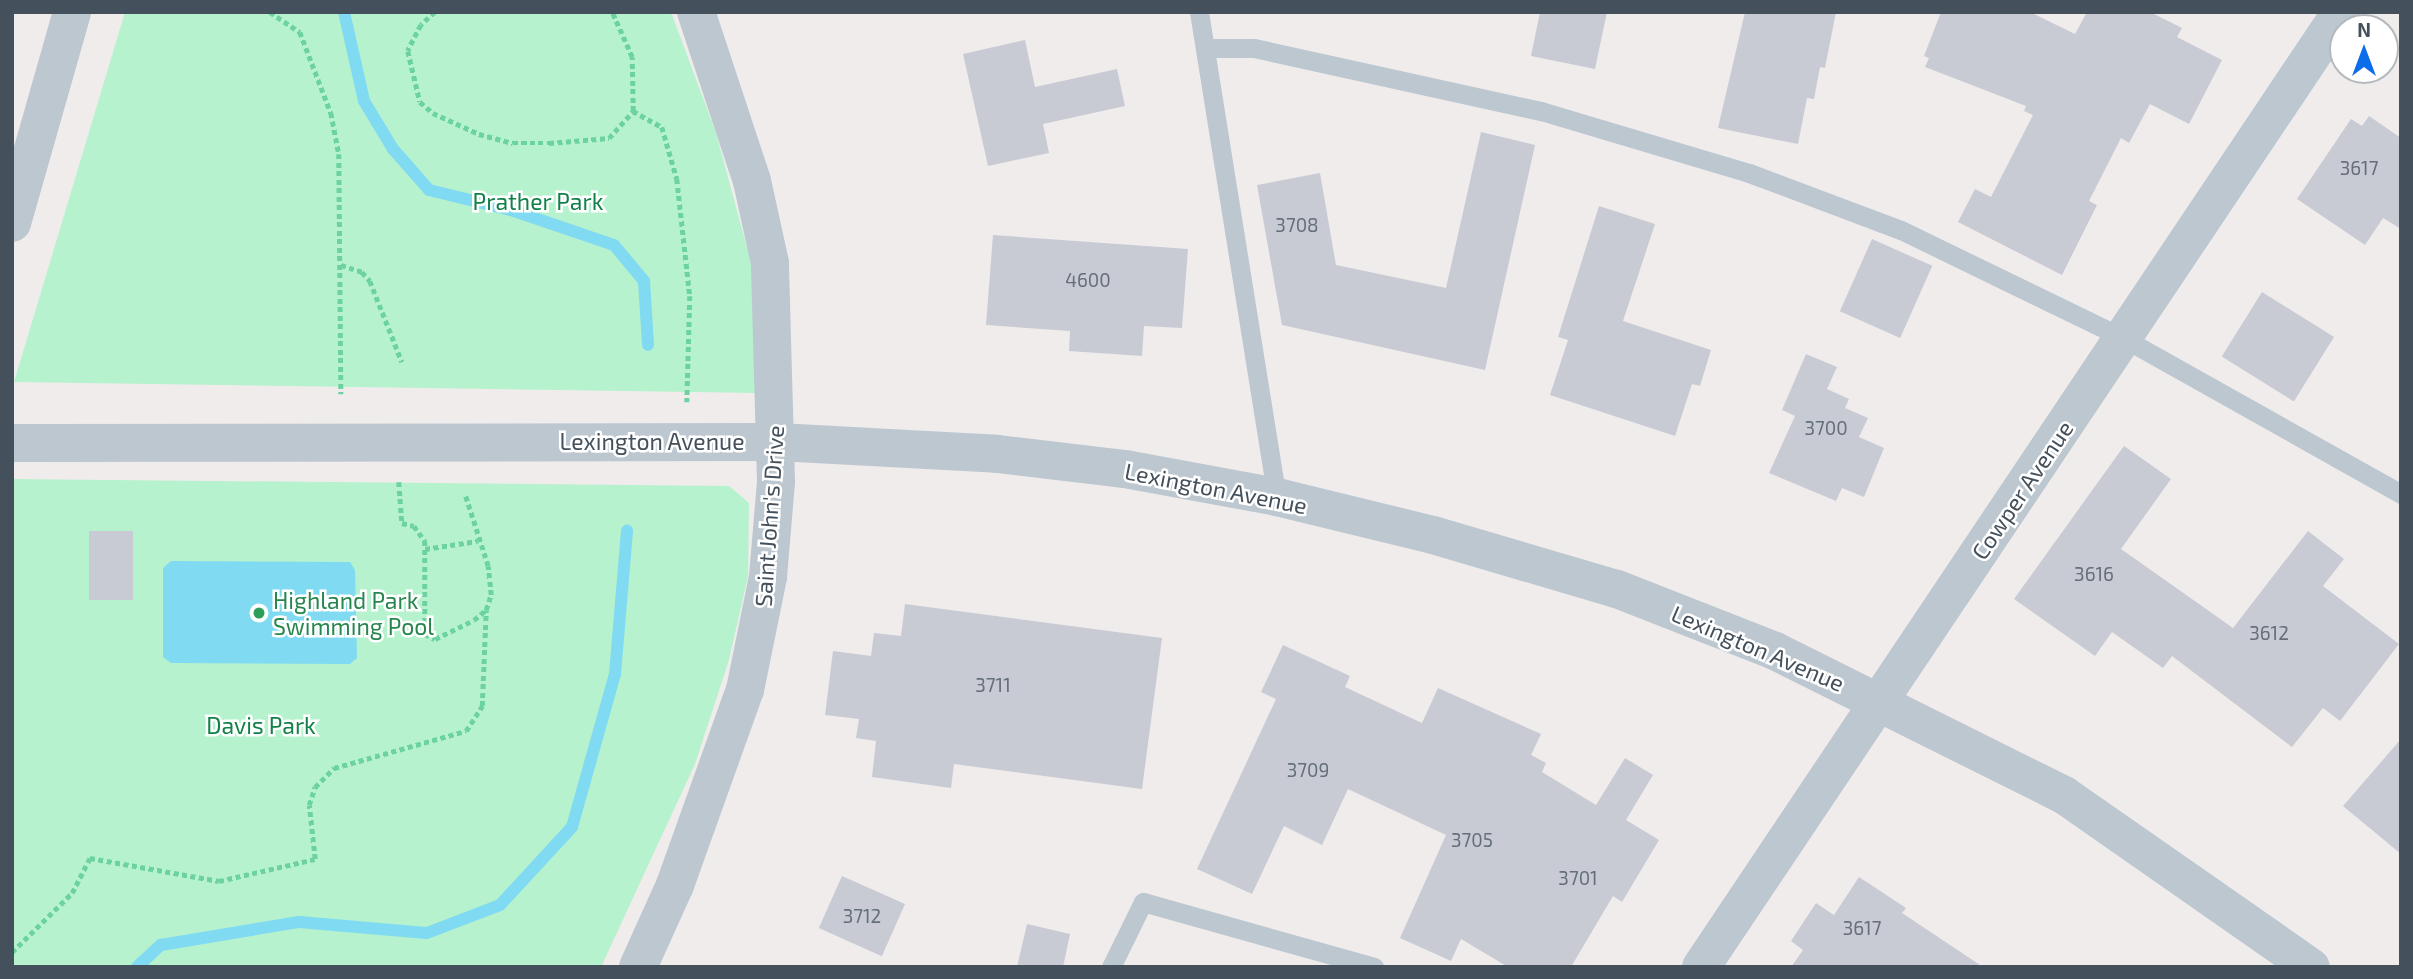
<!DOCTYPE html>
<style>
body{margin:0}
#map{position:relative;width:2413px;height:979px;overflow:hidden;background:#f0ecec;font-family:"Exo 2",sans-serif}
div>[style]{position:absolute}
.green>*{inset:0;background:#b6f2cd}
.water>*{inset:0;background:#80daf2}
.stream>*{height:12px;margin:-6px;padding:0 6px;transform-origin:6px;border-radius:6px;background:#80daf2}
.building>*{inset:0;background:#c8cbd3;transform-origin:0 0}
.path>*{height:4.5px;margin-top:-2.25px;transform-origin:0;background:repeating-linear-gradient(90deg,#6cd2a0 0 5px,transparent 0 8.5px)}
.service>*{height:19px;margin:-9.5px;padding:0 9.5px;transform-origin:9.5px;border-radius:9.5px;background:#bcc7d0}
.minor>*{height:38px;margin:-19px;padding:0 19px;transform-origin:19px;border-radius:19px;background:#bcc7d0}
.dots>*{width:19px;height:19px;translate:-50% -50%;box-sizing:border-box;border:4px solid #fff;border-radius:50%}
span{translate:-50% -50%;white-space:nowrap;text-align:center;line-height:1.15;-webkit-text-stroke:5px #fff;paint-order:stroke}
.number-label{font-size:19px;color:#656f79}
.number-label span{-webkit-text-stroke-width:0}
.park-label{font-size:23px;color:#108148}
.street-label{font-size:23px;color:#44505b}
.leisure-label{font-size:23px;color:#27864d}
.left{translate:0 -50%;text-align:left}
.frame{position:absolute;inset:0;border:14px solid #44505b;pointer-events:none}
.north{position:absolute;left:2329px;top:14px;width:70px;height:70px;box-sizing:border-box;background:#fff;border:2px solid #b4b9bd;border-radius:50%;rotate:0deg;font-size:19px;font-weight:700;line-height:28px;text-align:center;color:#44505b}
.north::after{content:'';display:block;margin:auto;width:24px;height:32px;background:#0c6dea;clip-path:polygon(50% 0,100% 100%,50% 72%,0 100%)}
</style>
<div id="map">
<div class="green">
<i style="clip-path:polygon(125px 12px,671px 12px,716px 133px,752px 266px,757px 393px,14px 382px)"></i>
<i style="clip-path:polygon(12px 479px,729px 486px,749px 503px,748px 576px,729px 660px,695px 764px,601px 967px,12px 967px)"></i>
</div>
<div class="water">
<i style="clip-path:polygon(171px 561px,350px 562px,355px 570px,357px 658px,350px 664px,171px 663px,163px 657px,163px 568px)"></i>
</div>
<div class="stream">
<i style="left:344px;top:12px;width:91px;rotate:77.3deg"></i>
<i style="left:364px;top:101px;width:56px;rotate:58.9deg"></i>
<i style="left:393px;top:149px;width:55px;rotate:48.7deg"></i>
<i style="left:429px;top:190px;width:84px;rotate:13.7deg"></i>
<i style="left:511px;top:210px;width:109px;rotate:18.8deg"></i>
<i style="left:614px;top:245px;width:47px;rotate:50.2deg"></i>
<i style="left:644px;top:281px;width:64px;rotate:86.4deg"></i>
<i style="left:137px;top:967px;width:33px;rotate:-43deg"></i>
<i style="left:161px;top:945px;width:140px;rotate:-9.5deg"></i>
<i style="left:299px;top:922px;width:128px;rotate:4.9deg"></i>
<i style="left:427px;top:933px;width:78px;rotate:-21deg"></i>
<i style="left:500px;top:905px;width:106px;rotate:-47.3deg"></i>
<i style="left:572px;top:827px;width:159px;rotate:-74.3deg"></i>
<i style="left:615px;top:674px;width:144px;rotate:-85.2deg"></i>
</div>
<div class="building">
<i style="clip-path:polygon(1540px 12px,1607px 12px,1595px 69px,1531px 56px)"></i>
<i style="clip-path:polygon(1745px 12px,1836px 12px,1825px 68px,1820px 67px,1814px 99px,1807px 98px,1798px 144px,1718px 128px)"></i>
<i style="clip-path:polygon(1941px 12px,2030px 12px,2075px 34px,2087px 12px,2150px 12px,2182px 28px,2177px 37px,2222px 60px,2189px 124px,2150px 104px,2129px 143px,2121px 138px,2089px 201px,2097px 205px,2062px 275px,1958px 222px,1975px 189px,1991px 197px,2033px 115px,2024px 111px,2026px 106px,1925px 67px,1929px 58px,1924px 56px)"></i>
<i style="clip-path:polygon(1025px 40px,1035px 87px,1117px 69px,1125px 106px,1043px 124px,1049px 153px,988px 166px,963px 54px)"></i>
<i style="clip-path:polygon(2369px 116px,2401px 138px,2401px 229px,2383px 218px,2365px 245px,2297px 199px,2351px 119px,2362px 126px)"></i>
<i style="clip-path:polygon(1481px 132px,1535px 145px,1485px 370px,1282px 325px,1257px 185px,1320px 173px,1336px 265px,1446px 288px)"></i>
<i style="clip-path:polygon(1599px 206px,1655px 224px,1623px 321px,1711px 350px,1700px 386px,1692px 384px,1675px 436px,1550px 395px,1568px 340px,1558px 337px)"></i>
<i style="clip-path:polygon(993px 235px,1188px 249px,1182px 328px,1144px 326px,1142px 356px,1069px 351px,1070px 331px,986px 325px)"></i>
<i style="left:1872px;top:239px;width:66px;height:79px;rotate:24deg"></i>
<i style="left:2262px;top:292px;width:85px;height:76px;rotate:32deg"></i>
<i style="clip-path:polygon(1806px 354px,1837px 367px,1827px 389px,1849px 399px,1845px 408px,1868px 418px,1859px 437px,1884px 448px,1864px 497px,1842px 488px,1836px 501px,1769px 473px,1795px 416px,1782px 410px)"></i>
<i style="clip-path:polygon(2124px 446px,2171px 479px,2121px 549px,2233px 628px,2308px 531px,2344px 559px,2323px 586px,2399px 644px,2340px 721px,2323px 708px,2292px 747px,2172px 656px,2163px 668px,2112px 632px,2095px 656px,2014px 599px)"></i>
<i style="left:89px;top:531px;width:44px;height:69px"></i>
<i style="clip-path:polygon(905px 604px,1162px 638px,1142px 789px,954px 764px,951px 788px,872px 777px,876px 741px,856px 738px,859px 719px,825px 715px,833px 651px,871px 656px,874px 633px,901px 636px)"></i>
<i style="clip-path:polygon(1283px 645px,1350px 676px,1345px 687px,1422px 723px,1438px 688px,1541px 734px,1531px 755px,1546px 763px,1542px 772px,1596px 805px,1625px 758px,1653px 775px,1626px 820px,1659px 840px,1622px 902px,1613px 896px,1571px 967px,1508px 967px,1461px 939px,1451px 961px,1400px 938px,1446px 835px,1348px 789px,1322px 845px,1284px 826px,1252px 894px,1197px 869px,1276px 699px,1261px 692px)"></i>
<i style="clip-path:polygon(2401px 739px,2401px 854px,2343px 806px)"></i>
<i style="left:842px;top:876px;width:69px;height:57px;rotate:24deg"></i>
<i style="clip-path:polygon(1859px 877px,1906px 908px,1902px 913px,1983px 967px,1791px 967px,1803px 950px,1791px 941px,1816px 903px,1834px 915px)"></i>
<i style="clip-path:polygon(1027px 924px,1070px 934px,1063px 967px,1017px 967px)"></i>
</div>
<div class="path">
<i style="left:270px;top:12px;width:36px;rotate:34deg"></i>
<i style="left:300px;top:32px;width:87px;rotate:69.1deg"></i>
<i style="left:331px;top:113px;width:42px;rotate:79deg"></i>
<i style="left:339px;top:154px;width:240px;rotate:89.5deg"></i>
<i style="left:435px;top:12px;width:19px;rotate:137deg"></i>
<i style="left:421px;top:25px;width:29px;rotate:117deg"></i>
<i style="left:408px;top:51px;width:52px;rotate:76.8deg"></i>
<i style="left:420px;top:102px;width:17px;rotate:40deg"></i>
<i style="left:433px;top:113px;width:51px;rotate:24.5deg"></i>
<i style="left:479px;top:134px;width:35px;rotate:15deg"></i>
<i style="left:513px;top:143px;width:36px"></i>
<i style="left:549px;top:143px;width:60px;rotate:-4.8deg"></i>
<i style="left:609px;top:138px;width:36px;rotate:-48deg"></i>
<i style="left:633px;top:111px;width:54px;rotate:-91.1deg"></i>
<i style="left:632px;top:57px;width:49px;rotate:-114deg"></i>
<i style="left:633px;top:111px;width:33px;rotate:29deg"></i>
<i style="left:662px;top:127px;width:54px;rotate:73.9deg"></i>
<i style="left:677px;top:179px;width:118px;rotate:83.7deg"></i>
<i style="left:690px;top:296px;width:106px;rotate:91.6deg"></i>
<i style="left:341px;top:265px;width:22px;rotate:18deg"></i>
<i style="left:362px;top:272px;width:12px;rotate:48deg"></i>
<i style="left:370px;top:281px;width:87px;rotate:68.4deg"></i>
<i style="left:399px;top:482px;width:41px;rotate:85.8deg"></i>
<i style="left:402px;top:523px;width:12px;rotate:14deg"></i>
<i style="left:414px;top:526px;width:19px;rotate:54deg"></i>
<i style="left:425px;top:541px;width:93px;rotate:90deg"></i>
<i style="left:425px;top:634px;width:11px;rotate:27deg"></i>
<i style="left:435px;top:639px;width:43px;rotate:-26deg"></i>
<i style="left:474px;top:620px;width:16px;rotate:-40deg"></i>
<i style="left:486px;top:610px;width:16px;rotate:-72deg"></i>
<i style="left:491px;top:595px;width:29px;rotate:-96deg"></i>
<i style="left:488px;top:566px;width:75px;rotate:-107.9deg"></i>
<i style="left:425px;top:549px;width:53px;rotate:-8.7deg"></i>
<i style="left:12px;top:952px;width:84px;rotate:-44.5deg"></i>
<i style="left:72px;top:893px;width:39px;rotate:-63deg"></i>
<i style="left:90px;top:858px;width:131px;rotate:10.1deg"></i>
<i style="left:219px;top:881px;width:98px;rotate:-12.9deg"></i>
<i style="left:315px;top:859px;width:54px;rotate:-96.3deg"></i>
<i style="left:309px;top:805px;width:19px;rotate:-72deg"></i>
<i style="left:315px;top:787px;width:27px;rotate:-45deg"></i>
<i style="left:334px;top:768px;width:137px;rotate:-15.7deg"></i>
<i style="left:466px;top:731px;width:30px;rotate:-57deg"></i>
<i style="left:482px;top:706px;width:96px;rotate:-87.6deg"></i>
</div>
<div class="service">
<i style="left:1199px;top:12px;width:491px;rotate:80.9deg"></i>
<i style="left:1205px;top:48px;width:49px"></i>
<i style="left:1254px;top:48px;width:294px;rotate:12.4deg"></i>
<i style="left:1541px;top:111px;width:217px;rotate:16.6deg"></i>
<i style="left:1749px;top:173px;width:162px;rotate:20.6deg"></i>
<i style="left:1901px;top:230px;width:249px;rotate:25.9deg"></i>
<i style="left:2125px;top:339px;width:317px;rotate:29.3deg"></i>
<i style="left:1111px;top:967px;width:72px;rotate:-63.8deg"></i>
<i style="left:1143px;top:902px;width:240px;rotate:15.7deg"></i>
</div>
<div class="minor">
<i style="left:12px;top:223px;width:219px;rotate:-74.1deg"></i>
<i style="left:12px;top:443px;width:766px;rotate:-0.07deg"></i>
<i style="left:778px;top:442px;width:219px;rotate:3.1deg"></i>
<i style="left:997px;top:454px;width:129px;rotate:6.7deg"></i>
<i style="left:1125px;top:469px;width:155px;rotate:10.4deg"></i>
<i style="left:1277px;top:497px;width:161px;rotate:13.7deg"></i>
<i style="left:1433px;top:535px;width:192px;rotate:16.4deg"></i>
<i style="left:1617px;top:589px;width:170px;rotate:21.4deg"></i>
<i style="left:1775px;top:651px;width:323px;rotate:26.5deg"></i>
<i style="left:2064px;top:795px;width:301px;rotate:34.9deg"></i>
<i style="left:638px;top:967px;width:90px;rotate:-65.7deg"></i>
<i style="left:675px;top:885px;width:207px;rotate:-70.3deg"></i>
<i style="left:745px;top:690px;width:115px;rotate:-78.5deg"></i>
<i style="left:768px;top:577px;width:95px;rotate:-85.2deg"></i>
<i style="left:776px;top:482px;width:219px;rotate:-91.6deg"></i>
<i style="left:770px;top:263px;width:84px;rotate:-102.4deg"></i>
<i style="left:752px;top:181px;width:178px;rotate:-108.3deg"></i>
<i style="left:1701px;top:967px;width:1150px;rotate:-56.17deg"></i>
</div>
<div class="dots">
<i style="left:259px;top:613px;background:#2e9e5b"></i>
</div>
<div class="number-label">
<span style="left:2359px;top:168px">3617</span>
<span style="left:1297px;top:225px">3708</span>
<span style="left:1088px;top:280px">4600</span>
<span style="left:1826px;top:428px">3700</span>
<span style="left:2094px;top:574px">3616</span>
<span style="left:2269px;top:633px">3612</span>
<span style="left:993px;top:685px">3711</span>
<span style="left:1308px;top:770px">3709</span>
<span style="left:1472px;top:840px">3705</span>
<span style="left:1578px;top:878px">3701</span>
<span style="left:862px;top:916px">3712</span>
<span style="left:1862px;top:928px">3617</span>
</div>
<div class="park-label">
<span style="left:538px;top:201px">Prather Park</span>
<span style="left:261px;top:725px">Davis Park</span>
</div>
<div class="street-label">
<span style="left:652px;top:441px">Lexington Avenue</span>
<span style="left:1216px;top:488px;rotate:11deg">Lexington Avenue</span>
<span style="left:2022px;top:490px;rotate:-56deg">Cowper Avenue</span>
<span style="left:769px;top:516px;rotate:-86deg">Saint John's Drive</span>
<span style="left:1758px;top:648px;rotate:23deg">Lexington Avenue</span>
</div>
<div class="leisure-label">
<span class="left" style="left:273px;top:613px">Highland Park<br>Swimming Pool</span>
</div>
<div class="frame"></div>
<div class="north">N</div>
</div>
